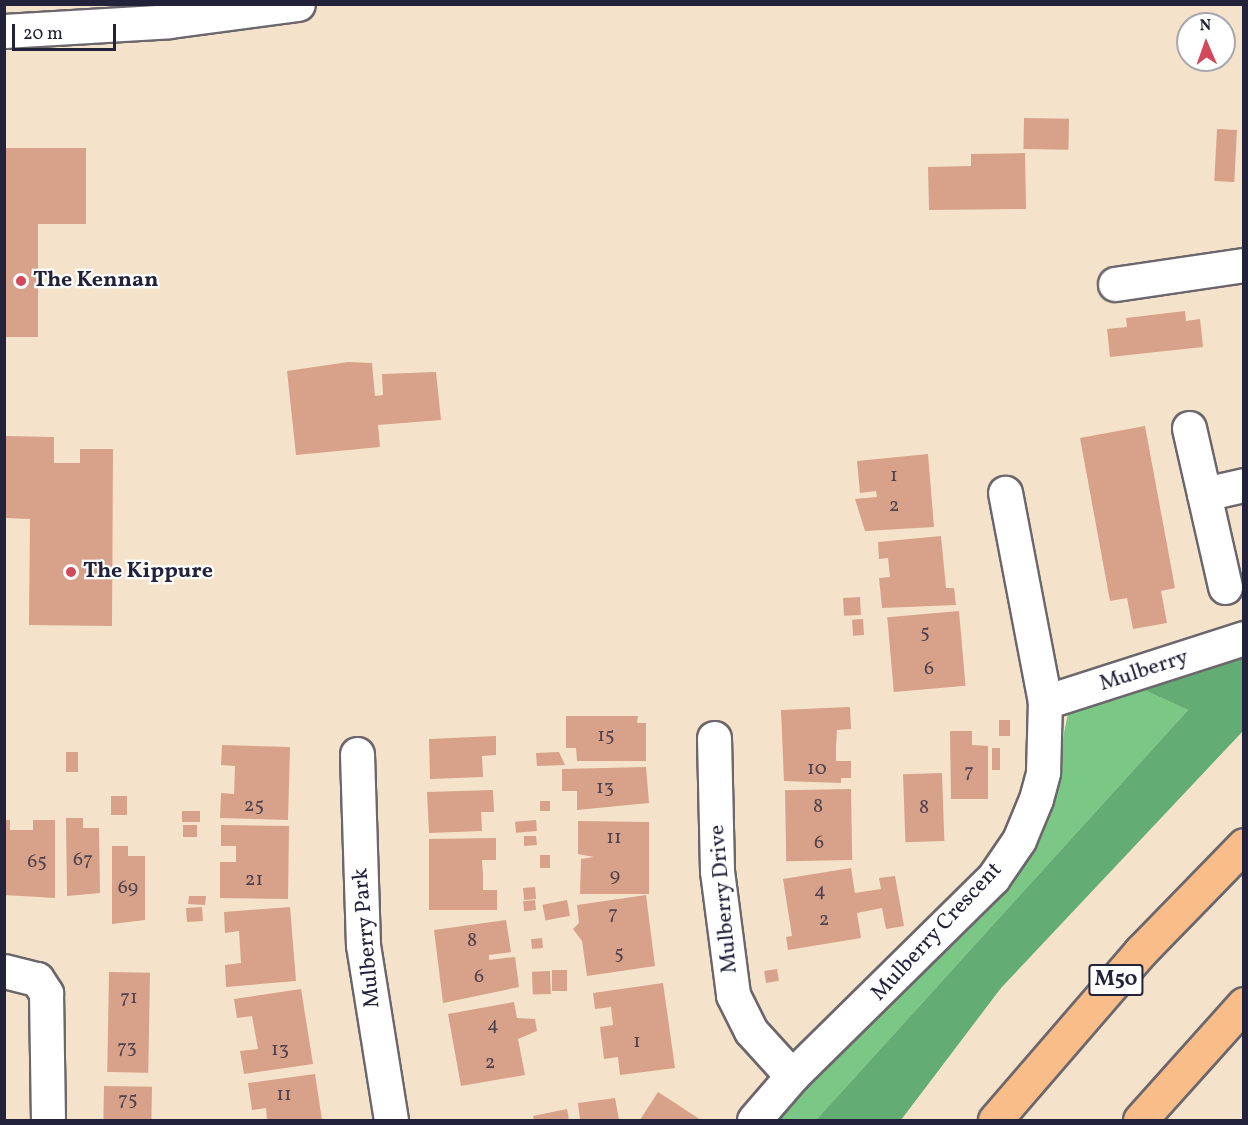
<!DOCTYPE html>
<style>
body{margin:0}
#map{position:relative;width:1248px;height:1125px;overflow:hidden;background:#f4e3ca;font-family:Vollkorn,serif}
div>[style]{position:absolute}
.green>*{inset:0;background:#7ac786}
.forest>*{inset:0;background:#63ac73}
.building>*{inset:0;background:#d8a189;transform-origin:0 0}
.roads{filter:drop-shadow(2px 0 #6c666d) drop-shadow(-2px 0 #6c666d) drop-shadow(0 2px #6c666d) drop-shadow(0 -2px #6c666d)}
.minor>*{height:33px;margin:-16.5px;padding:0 16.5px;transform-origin:16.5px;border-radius:16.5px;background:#fff}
.highway>*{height:33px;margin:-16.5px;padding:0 16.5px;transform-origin:16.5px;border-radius:16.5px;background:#f8bd89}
.dots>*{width:16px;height:16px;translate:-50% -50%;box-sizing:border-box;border:3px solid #fff;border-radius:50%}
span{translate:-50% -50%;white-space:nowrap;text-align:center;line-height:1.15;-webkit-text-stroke:4.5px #fff;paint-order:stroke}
.number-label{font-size:20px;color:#50424e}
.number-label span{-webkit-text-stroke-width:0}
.shield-label span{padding:2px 4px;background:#fff;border:2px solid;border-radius:4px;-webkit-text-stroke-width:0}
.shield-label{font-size:21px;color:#22223b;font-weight:700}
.poi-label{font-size:22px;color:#22223b;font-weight:700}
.left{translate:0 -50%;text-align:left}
.street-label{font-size:22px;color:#22223b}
.frame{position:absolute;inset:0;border:6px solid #22223b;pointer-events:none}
.north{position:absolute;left:1176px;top:12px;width:60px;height:60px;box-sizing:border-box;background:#fff;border:2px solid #a7a7b1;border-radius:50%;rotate:358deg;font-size:16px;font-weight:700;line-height:24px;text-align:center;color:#22223b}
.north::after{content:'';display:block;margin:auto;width:21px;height:27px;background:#d1495b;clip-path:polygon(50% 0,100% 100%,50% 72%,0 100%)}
.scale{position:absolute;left:12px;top:24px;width:104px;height:27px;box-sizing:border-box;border:3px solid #22223b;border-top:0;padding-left:8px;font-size:18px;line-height:21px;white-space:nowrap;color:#22223b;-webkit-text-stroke:4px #fff;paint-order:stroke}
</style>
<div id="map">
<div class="green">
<i style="clip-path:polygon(1144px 690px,1188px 710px,816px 1120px,774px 1120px,930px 955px,1049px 808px,1068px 713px)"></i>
</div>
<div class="forest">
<i style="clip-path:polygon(1243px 632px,1243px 731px,1001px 988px,901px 1120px,816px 1120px,1188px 710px,1144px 690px)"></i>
</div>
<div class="building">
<i style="left:1024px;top:118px;width:45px;height:31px;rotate:1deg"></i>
<i style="left:1217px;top:129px;width:20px;height:52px;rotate:3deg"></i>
<i style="clip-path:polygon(6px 148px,86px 148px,86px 224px,38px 224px,38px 337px,4px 337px)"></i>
<i style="clip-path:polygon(1025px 153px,1026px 209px,929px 210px,928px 167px,971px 166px,971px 154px)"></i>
<i style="clip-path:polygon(1185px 311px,1186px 321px,1200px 319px,1203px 347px,1110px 357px,1107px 329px,1127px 327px,1126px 318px)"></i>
<i style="clip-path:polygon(348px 362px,372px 363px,375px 396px,383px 395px,382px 374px,436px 372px,441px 420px,378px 425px,380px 447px,296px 455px,287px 371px)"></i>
<i style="clip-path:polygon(1145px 426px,1175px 588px,1161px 591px,1167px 623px,1133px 629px,1127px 598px,1110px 601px,1080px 438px)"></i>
<i style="clip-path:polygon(4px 436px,54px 437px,54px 463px,80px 463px,80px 449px,113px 449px,112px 626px,29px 625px,30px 519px,4px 518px)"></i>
<i style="clip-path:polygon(928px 454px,934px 527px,865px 531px,855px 499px,877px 497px,876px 491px,860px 493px,857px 461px)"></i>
<i style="clip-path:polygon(941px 536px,946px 588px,954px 588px,956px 605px,882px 608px,879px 578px,890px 577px,888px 558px,879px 559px,878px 542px)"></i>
<i style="left:860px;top:597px;width:18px;height:17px;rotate:87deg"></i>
<i style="left:959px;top:611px;width:75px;height:72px;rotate:85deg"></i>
<i style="left:863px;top:619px;width:16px;height:11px;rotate:86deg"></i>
<i style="clip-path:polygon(850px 707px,851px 729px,837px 730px,836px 746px,836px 761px,851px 761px,851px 778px,841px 778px,841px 783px,784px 781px,781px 710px)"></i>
<i style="clip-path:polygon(566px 716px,638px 716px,637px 723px,646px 723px,646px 761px,577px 761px,576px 748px,566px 748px)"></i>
<i style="left:999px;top:720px;width:11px;height:16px"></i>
<i style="clip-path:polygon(950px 731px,972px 731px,972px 745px,988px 746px,988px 799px,951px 799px)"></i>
<i style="clip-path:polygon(496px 736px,496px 755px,482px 756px,483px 777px,430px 779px,429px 739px)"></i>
<i style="clip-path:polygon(222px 745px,290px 747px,288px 820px,220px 818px,221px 793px,234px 794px,235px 766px,221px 765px)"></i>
<i style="left:992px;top:748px;width:8px;height:22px"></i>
<i style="left:78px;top:752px;width:20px;height:12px;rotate:90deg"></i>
<i style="clip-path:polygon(559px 752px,565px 765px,537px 766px,536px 753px)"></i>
<i style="clip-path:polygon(646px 767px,649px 803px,577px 810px,577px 791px,562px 791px,562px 769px)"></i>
<i style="left:942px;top:773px;width:68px;height:39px;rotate:88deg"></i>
<i style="left:851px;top:789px;width:71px;height:66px;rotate:89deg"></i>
<i style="clip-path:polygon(493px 790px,494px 812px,481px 812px,482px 831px,429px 833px,427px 792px)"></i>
<i style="left:111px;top:796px;width:16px;height:19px"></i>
<i style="left:540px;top:801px;width:10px;height:10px"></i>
<i style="left:182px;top:811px;width:18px;height:11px"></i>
<i style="clip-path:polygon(66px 818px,83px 818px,83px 828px,99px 828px,100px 893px,67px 896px)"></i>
<i style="clip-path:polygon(4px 820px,10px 820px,10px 830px,33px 830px,33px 820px,55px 820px,55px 898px,4px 895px)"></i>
<i style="left:536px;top:820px;width:11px;height:21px;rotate:85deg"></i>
<i style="clip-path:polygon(578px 821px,649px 822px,649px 894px,580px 894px,581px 859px,594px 857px,578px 854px)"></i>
<i style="left:197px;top:825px;width:12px;height:14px;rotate:90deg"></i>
<i style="clip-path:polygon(221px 825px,289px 826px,288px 899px,220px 898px,220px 862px,236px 862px,236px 846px,221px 846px)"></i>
<i style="clip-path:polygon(524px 836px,536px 836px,537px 845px,524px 846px)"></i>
<i style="clip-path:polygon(496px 838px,496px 860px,482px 860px,483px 874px,483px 890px,497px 890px,497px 910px,429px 910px,429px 839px)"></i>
<i style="clip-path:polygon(112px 846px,128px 846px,128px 856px,145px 856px,145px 920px,112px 924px)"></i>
<i style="left:540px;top:855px;width:10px;height:13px"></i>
<i style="clip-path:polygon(851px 868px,855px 893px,881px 889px,879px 878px,895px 876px,904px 926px,886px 929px,882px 908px,857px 913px,861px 938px,788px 950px,786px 937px,792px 936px,783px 879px)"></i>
<i style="left:535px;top:887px;width:12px;height:12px;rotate:85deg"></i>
<i style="clip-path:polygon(646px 895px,655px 966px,587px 976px,582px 941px,573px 929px,579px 923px,577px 905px)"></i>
<i style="clip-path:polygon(189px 896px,206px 896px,205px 905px,188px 904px)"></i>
<i style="left:535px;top:900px;width:10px;height:12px;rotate:84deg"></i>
<i style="left:567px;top:900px;width:16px;height:25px;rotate:79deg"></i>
<i style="left:202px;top:907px;width:14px;height:16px;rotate:86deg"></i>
<i style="clip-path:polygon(290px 907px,296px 981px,226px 987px,225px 965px,241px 963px,239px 931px,225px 933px,224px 912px)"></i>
<i style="clip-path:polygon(506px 920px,511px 952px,489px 955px,489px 960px,515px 957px,519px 987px,443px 1003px,434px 930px)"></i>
<i style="left:542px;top:938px;width:10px;height:11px;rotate:84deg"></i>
<i style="left:777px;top:969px;width:12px;height:13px;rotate:81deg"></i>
<i style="left:567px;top:970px;width:21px;height:15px;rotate:90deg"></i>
<i style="left:550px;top:971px;width:23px;height:18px;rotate:88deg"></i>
<i style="left:109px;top:972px;width:41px;height:100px;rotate:1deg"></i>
<i style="clip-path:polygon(663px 983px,675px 1068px,620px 1075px,618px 1057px,604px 1059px,600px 1027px,613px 1025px,611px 1007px,595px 1009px,593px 993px)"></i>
<i style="clip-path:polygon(301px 989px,313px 1064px,244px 1074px,240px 1051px,258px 1049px,252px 1016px,237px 1018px,234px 999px)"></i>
<i style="clip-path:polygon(514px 1002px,517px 1018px,535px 1019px,537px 1031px,518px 1039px,525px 1075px,461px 1086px,448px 1014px)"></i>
<i style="clip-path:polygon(315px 1074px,322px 1120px,267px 1120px,266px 1108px,252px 1110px,248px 1083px)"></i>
<i style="left:104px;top:1086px;width:48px;height:34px;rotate:1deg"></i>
<i style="clip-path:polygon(658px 1092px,701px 1120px,640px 1120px)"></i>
<i style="clip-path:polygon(615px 1098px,619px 1120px,580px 1120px,578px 1103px)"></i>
<i style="clip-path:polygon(567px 1109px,569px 1120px,534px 1120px,533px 1116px)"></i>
</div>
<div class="roads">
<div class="minor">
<i style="left:4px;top:31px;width:166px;rotate:-3.4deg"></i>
<i style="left:170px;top:21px;width:129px;rotate:-7.6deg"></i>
<i style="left:1115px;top:284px;width:130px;rotate:-8.4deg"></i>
<i style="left:1189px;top:428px;width:163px;rotate:77.2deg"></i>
<i style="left:1204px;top:494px;width:41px;rotate:-12.7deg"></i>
<i style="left:1045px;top:702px;width:209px;rotate:-17.8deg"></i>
<i style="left:714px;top:738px;width:133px;rotate:88.7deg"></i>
<i style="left:717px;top:871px;width:125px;rotate:82.6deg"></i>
<i style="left:733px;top:995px;width:40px;rotate:63.4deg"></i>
<i style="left:751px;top:1031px;width:61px;rotate:47.7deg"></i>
<i style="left:357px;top:754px;width:191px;rotate:88.2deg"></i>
<i style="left:363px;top:945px;width:177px;rotate:80.9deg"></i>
<i style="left:4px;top:971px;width:34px;rotate:14deg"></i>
<i style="left:37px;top:979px;width:17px;rotate:57deg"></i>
<i style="left:46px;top:993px;width:127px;rotate:89.1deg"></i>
<i style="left:754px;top:1120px;width:58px;rotate:-49.2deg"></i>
<i style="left:792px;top:1076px;width:282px;rotate:-44.6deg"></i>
<i style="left:993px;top:878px;width:46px;rotate:-55.6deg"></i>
<i style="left:1019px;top:840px;width:44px;rotate:-67.5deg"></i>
<i style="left:1036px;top:799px;width:28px;rotate:-75deg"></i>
<i style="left:1043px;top:772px;width:70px;rotate:-88.4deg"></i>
<i style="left:1045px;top:702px;width:213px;rotate:-100.8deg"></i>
</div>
<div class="highway">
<i style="left:995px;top:1120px;width:222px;rotate:-49.2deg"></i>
<i style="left:1140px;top:952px;width:149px;rotate:-45.8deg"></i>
<i style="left:1140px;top:1120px;width:156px;rotate:-48.1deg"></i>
</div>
</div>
<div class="dots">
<i style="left:21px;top:281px;background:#d1495b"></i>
<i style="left:71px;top:572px;background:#d1495b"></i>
</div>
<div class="number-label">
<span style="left:894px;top:476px">1</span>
<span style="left:894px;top:506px">2</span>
<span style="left:925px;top:633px">5</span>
<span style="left:929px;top:669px">6</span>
<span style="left:606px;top:736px">15</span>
<span style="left:817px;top:769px">10</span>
<span style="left:969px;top:772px">7</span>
<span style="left:605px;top:788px">13</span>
<span style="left:254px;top:806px">25</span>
<span style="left:818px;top:807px">8</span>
<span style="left:924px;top:808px">8</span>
<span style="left:614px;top:838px">11</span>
<span style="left:819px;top:843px">6</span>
<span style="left:83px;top:860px">67</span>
<span style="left:37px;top:862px">65</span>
<span style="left:615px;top:876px">9</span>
<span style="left:254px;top:880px">21</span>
<span style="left:128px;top:888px">69</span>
<span style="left:820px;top:891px">4</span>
<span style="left:613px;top:914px">7</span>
<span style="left:824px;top:920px">2</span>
<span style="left:472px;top:941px">8</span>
<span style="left:619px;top:954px">5</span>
<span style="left:479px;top:977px">6</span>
<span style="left:129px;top:998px">71</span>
<span style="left:493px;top:1025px">4</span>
<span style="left:637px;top:1042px">1</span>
<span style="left:127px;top:1048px">73</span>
<span style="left:280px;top:1050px">13</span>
<span style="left:490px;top:1063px">2</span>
<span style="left:284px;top:1095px">11</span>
<span style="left:128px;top:1100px">75</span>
</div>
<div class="shield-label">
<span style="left:1116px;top:980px">M50</span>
</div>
<div class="poi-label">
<span class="left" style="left:33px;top:281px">The Kennan</span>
<span class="left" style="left:83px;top:572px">The Kippure</span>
</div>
<div class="street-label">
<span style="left:1144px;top:671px;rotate:-18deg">Mulberry</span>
<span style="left:724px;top:899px;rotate:-95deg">Mulberry Drive</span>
<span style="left:937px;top:932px;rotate:-47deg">Mulberry Crescent</span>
<span style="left:367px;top:938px;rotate:-95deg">Mulberry Park</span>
</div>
<div class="frame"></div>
<div class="north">N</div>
<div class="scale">20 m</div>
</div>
